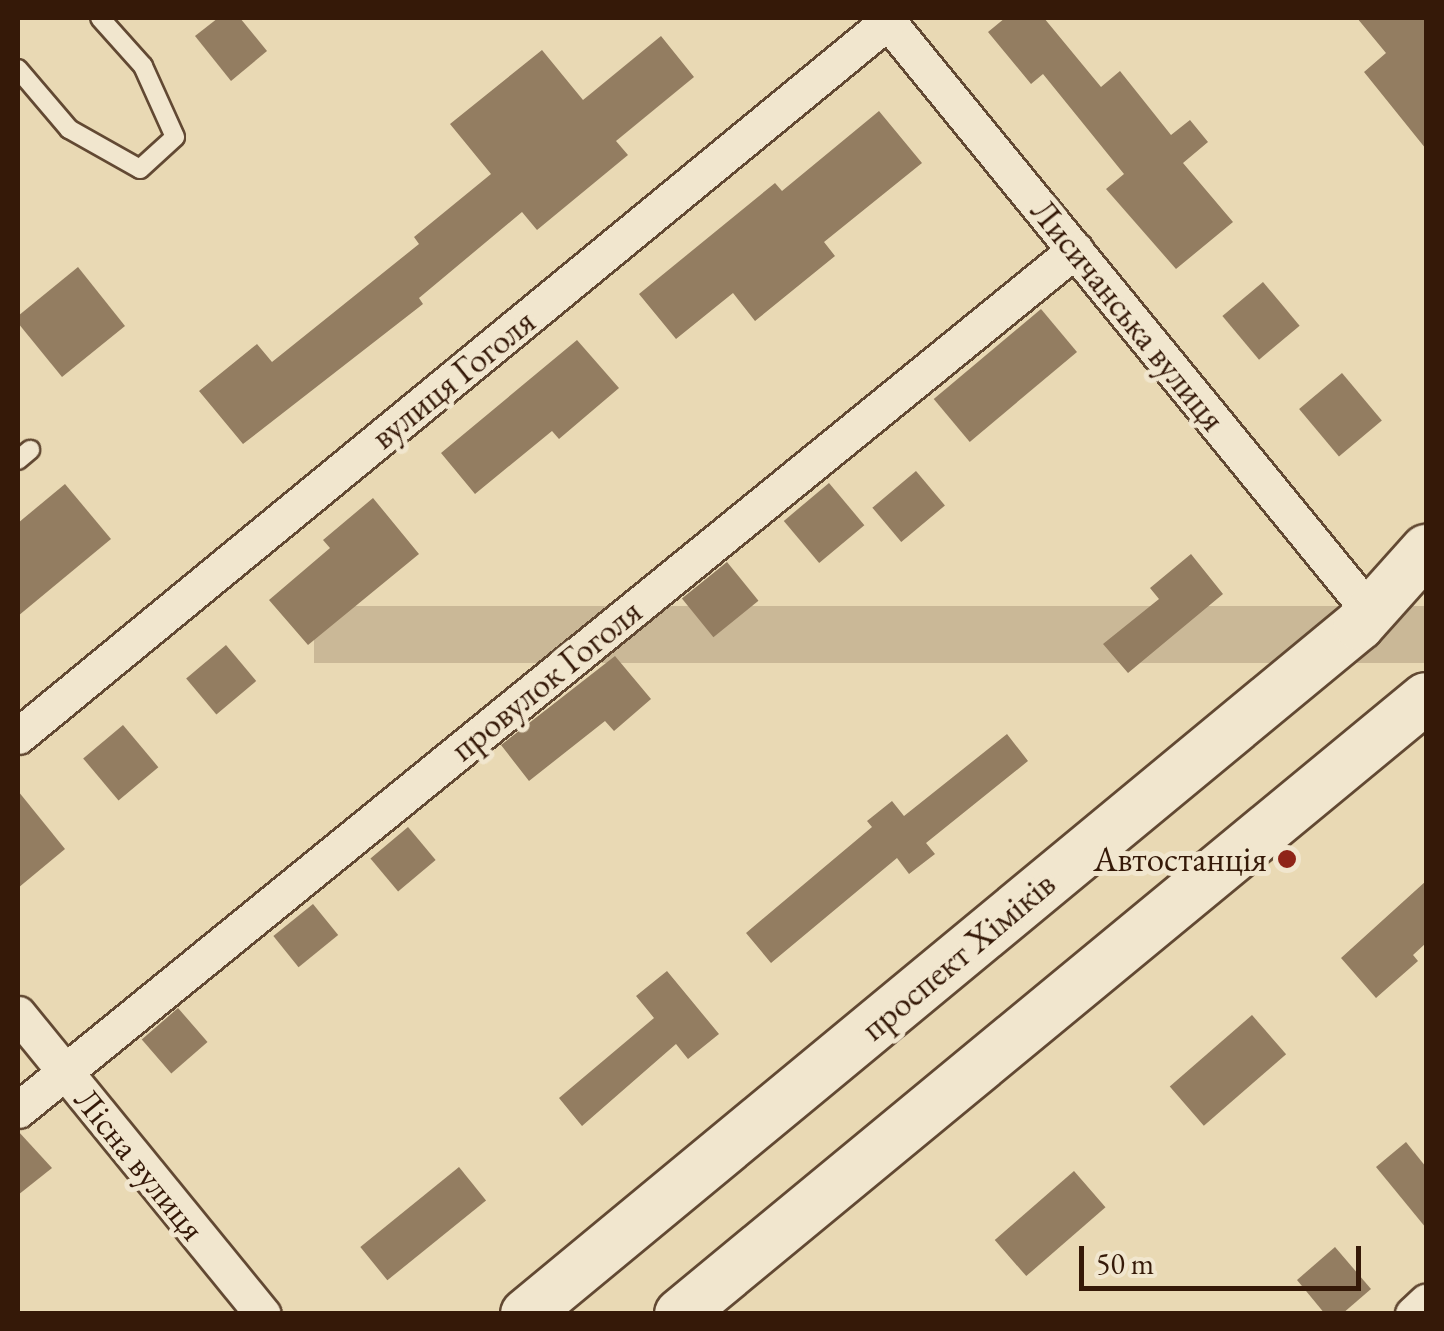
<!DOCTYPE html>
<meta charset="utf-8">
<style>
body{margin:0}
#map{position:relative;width:1444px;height:1331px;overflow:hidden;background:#e9d9b4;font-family:"EB Garamond",serif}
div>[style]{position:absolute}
.green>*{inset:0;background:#cab897;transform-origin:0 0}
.building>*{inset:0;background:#937d61;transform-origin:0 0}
.roads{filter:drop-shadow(2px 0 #624933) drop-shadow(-2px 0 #624933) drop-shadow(0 2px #624933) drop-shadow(0 -2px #624933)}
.service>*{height:18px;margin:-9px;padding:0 9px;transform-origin:9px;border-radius:9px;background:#f1e6ce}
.minor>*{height:35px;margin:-17.5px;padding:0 17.5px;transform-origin:17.5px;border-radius:17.5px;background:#f1e6ce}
.secondary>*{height:50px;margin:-25px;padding:0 25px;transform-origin:25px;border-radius:25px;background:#f1e6ce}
.dots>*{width:28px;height:28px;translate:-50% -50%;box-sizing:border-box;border:5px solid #f1e6ce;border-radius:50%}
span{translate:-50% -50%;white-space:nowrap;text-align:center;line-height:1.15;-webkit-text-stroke:10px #f1e6ce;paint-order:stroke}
.street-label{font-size:35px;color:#351908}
.poi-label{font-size:35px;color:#351908}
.right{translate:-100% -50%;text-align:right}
.frame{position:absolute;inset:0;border:20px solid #351908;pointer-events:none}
.scale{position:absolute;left:1079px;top:1246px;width:282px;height:45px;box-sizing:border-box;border:5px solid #351908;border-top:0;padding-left:12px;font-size:30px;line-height:35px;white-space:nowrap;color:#351908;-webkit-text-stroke:8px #f1e6ce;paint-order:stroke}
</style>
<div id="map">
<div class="green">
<i style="left:1426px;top:606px;width:57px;height:1112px;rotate:90deg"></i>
</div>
<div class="building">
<i style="clip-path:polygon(218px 18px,240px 18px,267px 51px,231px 81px,195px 36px)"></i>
<i style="clip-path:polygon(1005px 18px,1044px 18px,1101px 87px,1120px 71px,1171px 135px,1190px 120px,1208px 142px,1183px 163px,1233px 222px,1176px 269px,1106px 189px,1124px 174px,1043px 74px,1031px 84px,988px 32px)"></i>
<i style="clip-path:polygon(1357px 18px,1426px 18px,1426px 149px,1364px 72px,1386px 53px)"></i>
<i style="clip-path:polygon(661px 36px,694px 77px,616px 141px,628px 155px,537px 230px,522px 212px,419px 298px,423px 304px,243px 444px,199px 391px,257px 344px,272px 362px,419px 244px,414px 237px,491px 174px,450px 124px,542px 50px,583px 100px)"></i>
<i style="clip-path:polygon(879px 111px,922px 163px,824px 242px,835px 256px,755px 321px,733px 293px,676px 339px,639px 294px,775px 183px,782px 191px)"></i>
<i style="clip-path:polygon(78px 267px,125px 326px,62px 377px,18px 323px,18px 316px)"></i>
<i style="left:1263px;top:282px;width:57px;height:53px;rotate:50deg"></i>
<i style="left:1041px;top:309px;width:56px;height:140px;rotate:50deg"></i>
<i style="clip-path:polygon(577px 340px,619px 388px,559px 439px,552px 431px,475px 494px,441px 453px)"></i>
<i style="left:1342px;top:373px;width:62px;height:56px;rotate:50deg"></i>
<i style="left:916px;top:471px;width:45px;height:57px;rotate:50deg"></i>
<i style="left:829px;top:483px;width:55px;height:59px;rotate:50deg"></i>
<i style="clip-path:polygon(65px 484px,111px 539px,18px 616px,18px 523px)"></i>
<i style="clip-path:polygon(373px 498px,419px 554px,308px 645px,269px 600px,330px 548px,323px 540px)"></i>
<i style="clip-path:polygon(1191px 554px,1223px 594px,1128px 673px,1103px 644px,1159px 599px,1150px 588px)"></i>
<i style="left:727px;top:562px;width:50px;height:58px;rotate:51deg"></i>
<i style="left:226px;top:645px;width:47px;height:52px;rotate:50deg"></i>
<i style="clip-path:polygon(615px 656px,651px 699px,614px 731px,605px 721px,529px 781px,501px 745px)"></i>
<i style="left:123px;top:725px;width:55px;height:52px;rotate:50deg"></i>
<i style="clip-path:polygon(1007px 734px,1028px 761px,926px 843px,935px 854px,909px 874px,897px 858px,771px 963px,746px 933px,872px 827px,867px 821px,892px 801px,904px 816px)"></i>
<i style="clip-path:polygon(18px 791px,65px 849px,18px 888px)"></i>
<i style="left:408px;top:827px;width:43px;height:49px;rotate:50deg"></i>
<i style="clip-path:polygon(1426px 881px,1426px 943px,1413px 955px,1418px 961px,1376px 998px,1341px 958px)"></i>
<i style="left:313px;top:904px;width:40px;height:51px;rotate:51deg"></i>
<i style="clip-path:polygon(667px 971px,719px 1034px,688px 1059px,676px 1044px,582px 1126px,559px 1098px,654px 1018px,636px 996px)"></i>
<i style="left:178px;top:1008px;width:45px;height:48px;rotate:49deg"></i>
<i style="left:1252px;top:1015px;width:52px;height:109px;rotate:49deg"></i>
<i style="clip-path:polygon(18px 1131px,52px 1168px,18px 1195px)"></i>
<i style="clip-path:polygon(1406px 1142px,1426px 1167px,1426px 1228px,1376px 1167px)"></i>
<i style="left:459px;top:1167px;width:43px;height:127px;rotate:51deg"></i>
<i style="left:1074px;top:1171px;width:48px;height:105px;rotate:49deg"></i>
<i style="clip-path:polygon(1335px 1247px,1371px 1289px,1342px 1314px,1325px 1314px,1297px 1280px)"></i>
</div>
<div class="roads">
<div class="service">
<i style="left:18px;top:69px;width:79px;rotate:49.6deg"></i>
<i style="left:69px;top:129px;width:81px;rotate:29.4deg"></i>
<i style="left:140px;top:169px;width:47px;rotate:-42.4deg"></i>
<i style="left:175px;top:137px;width:78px;rotate:-114.3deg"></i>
<i style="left:143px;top:66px;width:64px;rotate:-131.9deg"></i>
<i style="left:18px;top:460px;width:16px;rotate:-40deg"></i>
</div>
<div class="minor">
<i style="left:885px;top:18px;width:768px;rotate:50.76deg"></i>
<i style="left:18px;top:736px;width:1126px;rotate:-39.41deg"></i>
<i style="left:18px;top:1014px;width:387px;rotate:50.8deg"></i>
<i style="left:18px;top:1110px;width:1363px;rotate:-39.13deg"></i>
<i style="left:1413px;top:1314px;width:18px;rotate:-43deg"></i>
</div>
<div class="secondary">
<i style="left:526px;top:1314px;width:1081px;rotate:-39.6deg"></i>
<i style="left:1359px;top:625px;width:101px;rotate:-48.2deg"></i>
<i style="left:680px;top:1314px;width:967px;rotate:-39.55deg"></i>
</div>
</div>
<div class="dots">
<i style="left:1287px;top:859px;background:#8f2418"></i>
</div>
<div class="street-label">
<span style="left:1128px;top:315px;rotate:51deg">Лисичанська вулиця</span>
<span style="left:453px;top:379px;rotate:-39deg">вулиця Гоголя</span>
<span style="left:546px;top:680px;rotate:-39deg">провулок Гоголя</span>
<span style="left:958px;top:956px;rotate:-40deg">проспект Хіміків</span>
<span style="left:140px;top:1164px;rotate:51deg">Лісна вулиця</span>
</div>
<div class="poi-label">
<span class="right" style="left:1267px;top:859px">Автостанція</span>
</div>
<div class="frame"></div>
<div class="scale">50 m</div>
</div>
